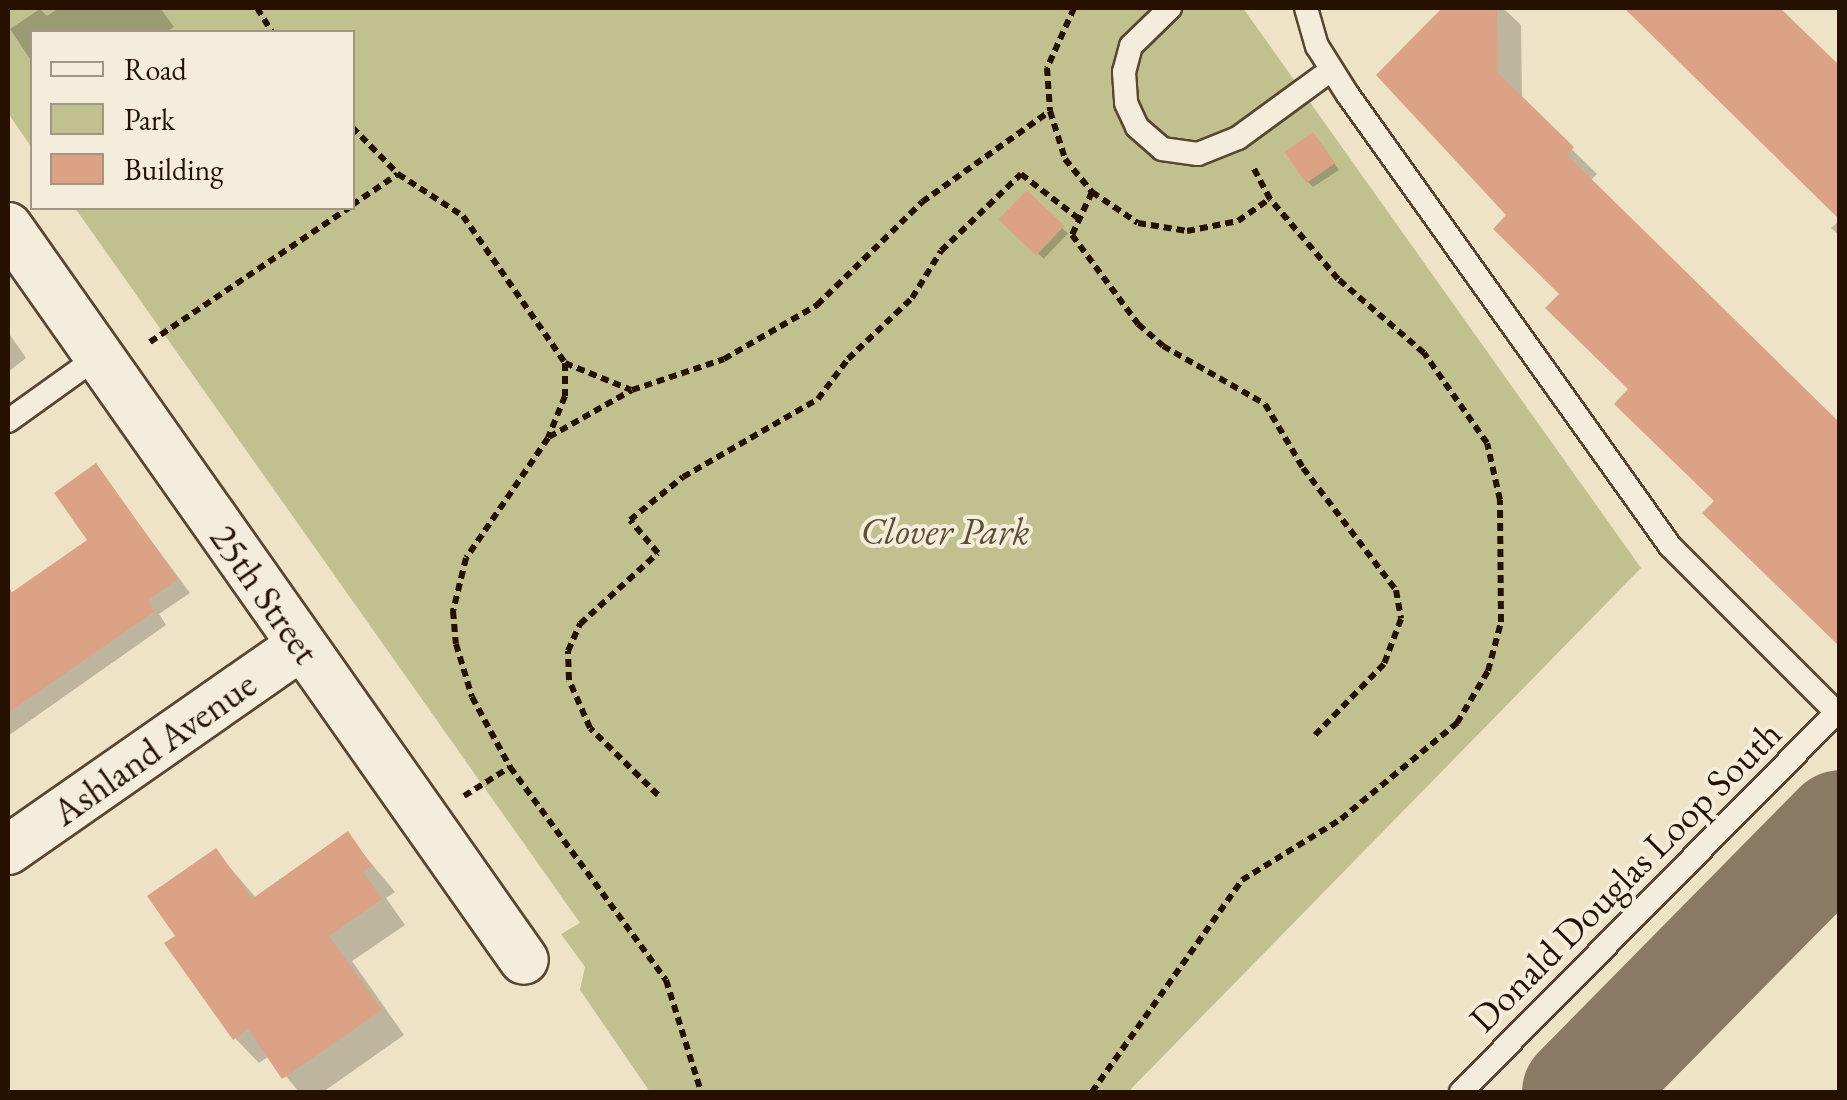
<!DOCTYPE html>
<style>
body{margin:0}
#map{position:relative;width:1847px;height:1100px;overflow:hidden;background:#eee3c7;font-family:"EB Garamond",serif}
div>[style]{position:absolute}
.green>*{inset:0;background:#c1c190}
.shadow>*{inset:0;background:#0003;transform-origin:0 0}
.taxiway>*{height:115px;margin:-57.5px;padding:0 57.5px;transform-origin:57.5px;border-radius:57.5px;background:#8a7a64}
.building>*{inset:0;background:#dca285;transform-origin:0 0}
.path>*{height:6px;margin-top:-3px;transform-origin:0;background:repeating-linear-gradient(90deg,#261101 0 8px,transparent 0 13px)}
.roads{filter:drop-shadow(2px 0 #584632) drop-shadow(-2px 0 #584632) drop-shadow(0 2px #584632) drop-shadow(0 -2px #584632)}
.service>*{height:22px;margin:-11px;padding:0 11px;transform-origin:11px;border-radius:11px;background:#f4eddb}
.minor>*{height:48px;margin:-24px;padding:0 24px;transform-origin:24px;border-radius:24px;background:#f4eddb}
span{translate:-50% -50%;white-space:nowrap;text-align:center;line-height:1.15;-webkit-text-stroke:8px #f4eddb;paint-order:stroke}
.park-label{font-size:38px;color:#5c4f33;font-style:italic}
.street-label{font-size:38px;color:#261101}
.frame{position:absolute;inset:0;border:10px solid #261101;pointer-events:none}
.legend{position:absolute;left:30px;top:30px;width:325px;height:180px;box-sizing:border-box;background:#f4eddb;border:2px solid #a29584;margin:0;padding:12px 18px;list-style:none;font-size:30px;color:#261101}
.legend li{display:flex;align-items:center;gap:20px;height:50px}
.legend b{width:50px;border:2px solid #a29584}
</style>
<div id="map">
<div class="green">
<i style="clip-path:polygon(8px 8px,1243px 8px,1641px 568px,1128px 1092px,650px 1092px,580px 990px,585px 967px,561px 934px,580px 923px,75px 208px,352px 208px,352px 32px,32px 32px,32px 148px,8px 113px)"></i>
</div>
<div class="shadow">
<i style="clip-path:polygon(59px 8px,160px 8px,174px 27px,166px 32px,32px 32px,32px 62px,10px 29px,40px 9px,47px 16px)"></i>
<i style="clip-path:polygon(1446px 8px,1503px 8px,1521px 25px,1522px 100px,1597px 174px,1590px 181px,1717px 502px,1510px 215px,1380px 75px)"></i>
<i style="clip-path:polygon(1627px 8px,1777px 8px,1840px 69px,1840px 217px)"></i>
<i style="clip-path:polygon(1319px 141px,1339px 170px,1313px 187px,1307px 181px)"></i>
<i style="left:1027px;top:194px;width:57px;height:35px;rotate:44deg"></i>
<i style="clip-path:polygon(1840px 220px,1840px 236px,1831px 228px)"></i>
<i style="clip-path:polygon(8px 332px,26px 358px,8px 372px)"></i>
<i style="clip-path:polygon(96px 466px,190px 593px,159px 614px,166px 625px,8px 736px,8px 586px,13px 594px,91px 540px)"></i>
<i style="clip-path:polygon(347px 834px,395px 892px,386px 898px,405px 925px,352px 961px,404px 1035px,323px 1092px,299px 1092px,269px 1056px,259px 1063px,235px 1038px,178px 936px,216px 851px,256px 898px)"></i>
</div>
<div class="taxiway">
<i style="left:1579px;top:1092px;width:372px;rotate:-45.4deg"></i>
</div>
<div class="building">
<i style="clip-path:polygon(1442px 8px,1497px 8px,1498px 73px,1574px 147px,1567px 155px,1840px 423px,1840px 647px,1702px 513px,1714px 501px,1614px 404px,1628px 389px,1545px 308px,1559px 294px,1493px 229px,1506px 215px,1376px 75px)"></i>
<i style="clip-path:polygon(1624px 8px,1780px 8px,1840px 66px,1840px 220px)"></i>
<i style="left:1313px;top:132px;width:38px;height:35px;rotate:55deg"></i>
<i style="left:1027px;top:190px;width:52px;height:41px;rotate:44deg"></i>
<i style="clip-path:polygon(96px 463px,178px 579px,148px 600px,155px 611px,8px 713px,8px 595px,87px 540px,54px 493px)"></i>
<i style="clip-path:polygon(348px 831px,372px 866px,363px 872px,382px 899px,329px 936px,382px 1010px,282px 1079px,248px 1029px,233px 1040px,164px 943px,175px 936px,147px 896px,216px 848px,252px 899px)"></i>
</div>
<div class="path">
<i style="left:257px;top:8px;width:28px;rotate:58deg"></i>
<i style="left:1074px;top:8px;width:66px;rotate:114.2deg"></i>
<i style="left:1047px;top:68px;width:43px;rotate:86deg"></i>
<i style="left:1050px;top:111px;width:50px;rotate:72.6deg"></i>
<i style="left:1065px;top:159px;width:43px;rotate:50.7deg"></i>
<i style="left:1092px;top:192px;width:55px;rotate:34deg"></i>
<i style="left:1138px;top:223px;width:50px;rotate:9.3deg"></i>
<i style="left:1187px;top:231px;width:52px;rotate:-11.1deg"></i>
<i style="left:1238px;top:221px;width:39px;rotate:-35deg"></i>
<i style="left:352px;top:127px;width:66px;rotate:45.6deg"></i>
<i style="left:398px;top:174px;width:77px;rotate:32.9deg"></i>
<i style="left:463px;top:216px;width:179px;rotate:55.2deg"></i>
<i style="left:565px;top:363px;width:33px;rotate:90deg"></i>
<i style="left:565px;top:396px;width:45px;rotate:112deg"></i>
<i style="left:548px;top:438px;width:145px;rotate:124.3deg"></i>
<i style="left:466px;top:558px;width:55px;rotate:103.8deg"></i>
<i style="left:453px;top:611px;width:33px;rotate:85deg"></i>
<i style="left:456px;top:644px;width:55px;rotate:73.2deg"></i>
<i style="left:472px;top:697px;width:80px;rotate:61.5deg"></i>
<i style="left:510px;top:767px;width:264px;rotate:53.8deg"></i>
<i style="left:666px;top:980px;width:117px;rotate:72.6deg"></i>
<i style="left:1092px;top:192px;width:47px;rotate:114.9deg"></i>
<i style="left:1072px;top:235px;width:111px;rotate:53.4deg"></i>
<i style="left:1138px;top:324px;width:33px;rotate:41deg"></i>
<i style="left:1163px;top:346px;width:117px;rotate:29.6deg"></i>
<i style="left:1265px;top:404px;width:74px;rotate:59.3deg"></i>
<i style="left:1303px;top:468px;width:153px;rotate:52.7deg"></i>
<i style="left:1396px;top:590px;width:29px;rotate:80deg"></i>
<i style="left:1401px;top:619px;width:48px;rotate:110.7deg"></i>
<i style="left:1384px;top:664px;width:99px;rotate:134.2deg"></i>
<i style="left:352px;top:205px;width:55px;rotate:-34deg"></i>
<i style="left:150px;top:342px;width:240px;rotate:-34deg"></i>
<i style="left:565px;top:363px;width:71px;rotate:22.2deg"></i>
<i style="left:549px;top:437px;width:95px;rotate:-29.5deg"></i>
<i style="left:632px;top:390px;width:97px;rotate:-18.6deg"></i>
<i style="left:724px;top:359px;width:108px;rotate:-30.1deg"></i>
<i style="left:817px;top:305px;width:147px;rotate:-44.4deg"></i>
<i style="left:922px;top:202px;width:157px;rotate:-35.4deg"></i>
<i style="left:658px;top:795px;width:95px;rotate:-135.4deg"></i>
<i style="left:590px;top:728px;width:52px;rotate:-113.6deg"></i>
<i style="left:569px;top:680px;width:29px;rotate:-92deg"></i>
<i style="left:568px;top:651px;width:30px;rotate:-66deg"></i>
<i style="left:580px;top:624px;width:105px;rotate:-42.3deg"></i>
<i style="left:658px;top:553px;width:43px;rotate:-130.3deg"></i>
<i style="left:630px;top:520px;width:68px;rotate:-39.1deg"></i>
<i style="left:683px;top:477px;width:156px;rotate:-30deg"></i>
<i style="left:818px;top:399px;width:50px;rotate:-53.1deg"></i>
<i style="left:848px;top:359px;width:88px;rotate:-43.6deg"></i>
<i style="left:912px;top:298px;width:55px;rotate:-58.3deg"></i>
<i style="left:941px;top:251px;width:111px;rotate:-43.9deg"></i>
<i style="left:1021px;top:174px;width:73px;rotate:37.8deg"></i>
<i style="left:464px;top:796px;width:54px;rotate:-32.2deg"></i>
<i style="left:1092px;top:1092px;width:260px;rotate:-54.7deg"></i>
<i style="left:1242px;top:880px;width:116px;rotate:-31.6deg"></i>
<i style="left:1341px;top:819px;width:151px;rotate:-39.6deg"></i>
<i style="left:1457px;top:723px;width:61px;rotate:-59.2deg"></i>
<i style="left:1488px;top:671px;width:51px;rotate:-75.1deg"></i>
<i style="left:1501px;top:622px;width:122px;rotate:-90.5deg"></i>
<i style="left:1500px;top:500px;width:58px;rotate:-102.8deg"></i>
<i style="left:1487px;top:443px;width:110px;rotate:-125deg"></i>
<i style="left:1424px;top:353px;width:113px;rotate:-139.3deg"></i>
<i style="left:1338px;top:279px;width:105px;rotate:-130.4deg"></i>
<i style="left:1270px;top:199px;width:36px;rotate:-118deg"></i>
</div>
<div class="roads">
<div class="service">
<i style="left:1170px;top:8px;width:54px;rotate:135.7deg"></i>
<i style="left:1131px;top:46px;width:27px;rotate:105deg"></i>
<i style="left:1124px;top:72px;width:31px;rotate:86deg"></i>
<i style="left:1126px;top:103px;width:26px;rotate:65deg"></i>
<i style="left:1137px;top:127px;width:33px;rotate:41deg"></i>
<i style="left:1162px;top:149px;width:36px;rotate:8deg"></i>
<i style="left:1198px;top:154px;width:43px;rotate:-21.8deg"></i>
<i style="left:1238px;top:138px;width:115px;rotate:-36.2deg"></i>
<i style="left:1306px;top:8px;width:40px;rotate:74deg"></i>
<i style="left:1317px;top:46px;width:58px;rotate:57.7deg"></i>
<i style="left:1348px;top:95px;width:554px;rotate:54.47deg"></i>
<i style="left:1670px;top:546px;width:235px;rotate:45deg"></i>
<i style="left:8px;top:421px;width:108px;rotate:-35.6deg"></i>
<i style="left:1461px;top:1092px;width:539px;rotate:-45.3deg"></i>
</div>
<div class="minor">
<i style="left:8px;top:227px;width:896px;rotate:54.86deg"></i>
<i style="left:8px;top:850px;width:356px;rotate:-34.9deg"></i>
</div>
</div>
<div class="park-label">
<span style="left:945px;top:531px">Clover Park</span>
</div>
<div class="street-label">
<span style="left:265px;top:594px;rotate:55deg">25th Street</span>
<span style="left:154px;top:748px;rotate:-35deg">Ashland Avenue</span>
<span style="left:1625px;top:876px;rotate:-45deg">Donald Douglas Loop South</span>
</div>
<div class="frame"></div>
<ul class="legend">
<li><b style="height:12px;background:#f4eddb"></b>Road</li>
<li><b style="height:28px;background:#c1c190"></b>Park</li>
<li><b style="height:28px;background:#dca285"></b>Building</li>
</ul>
</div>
